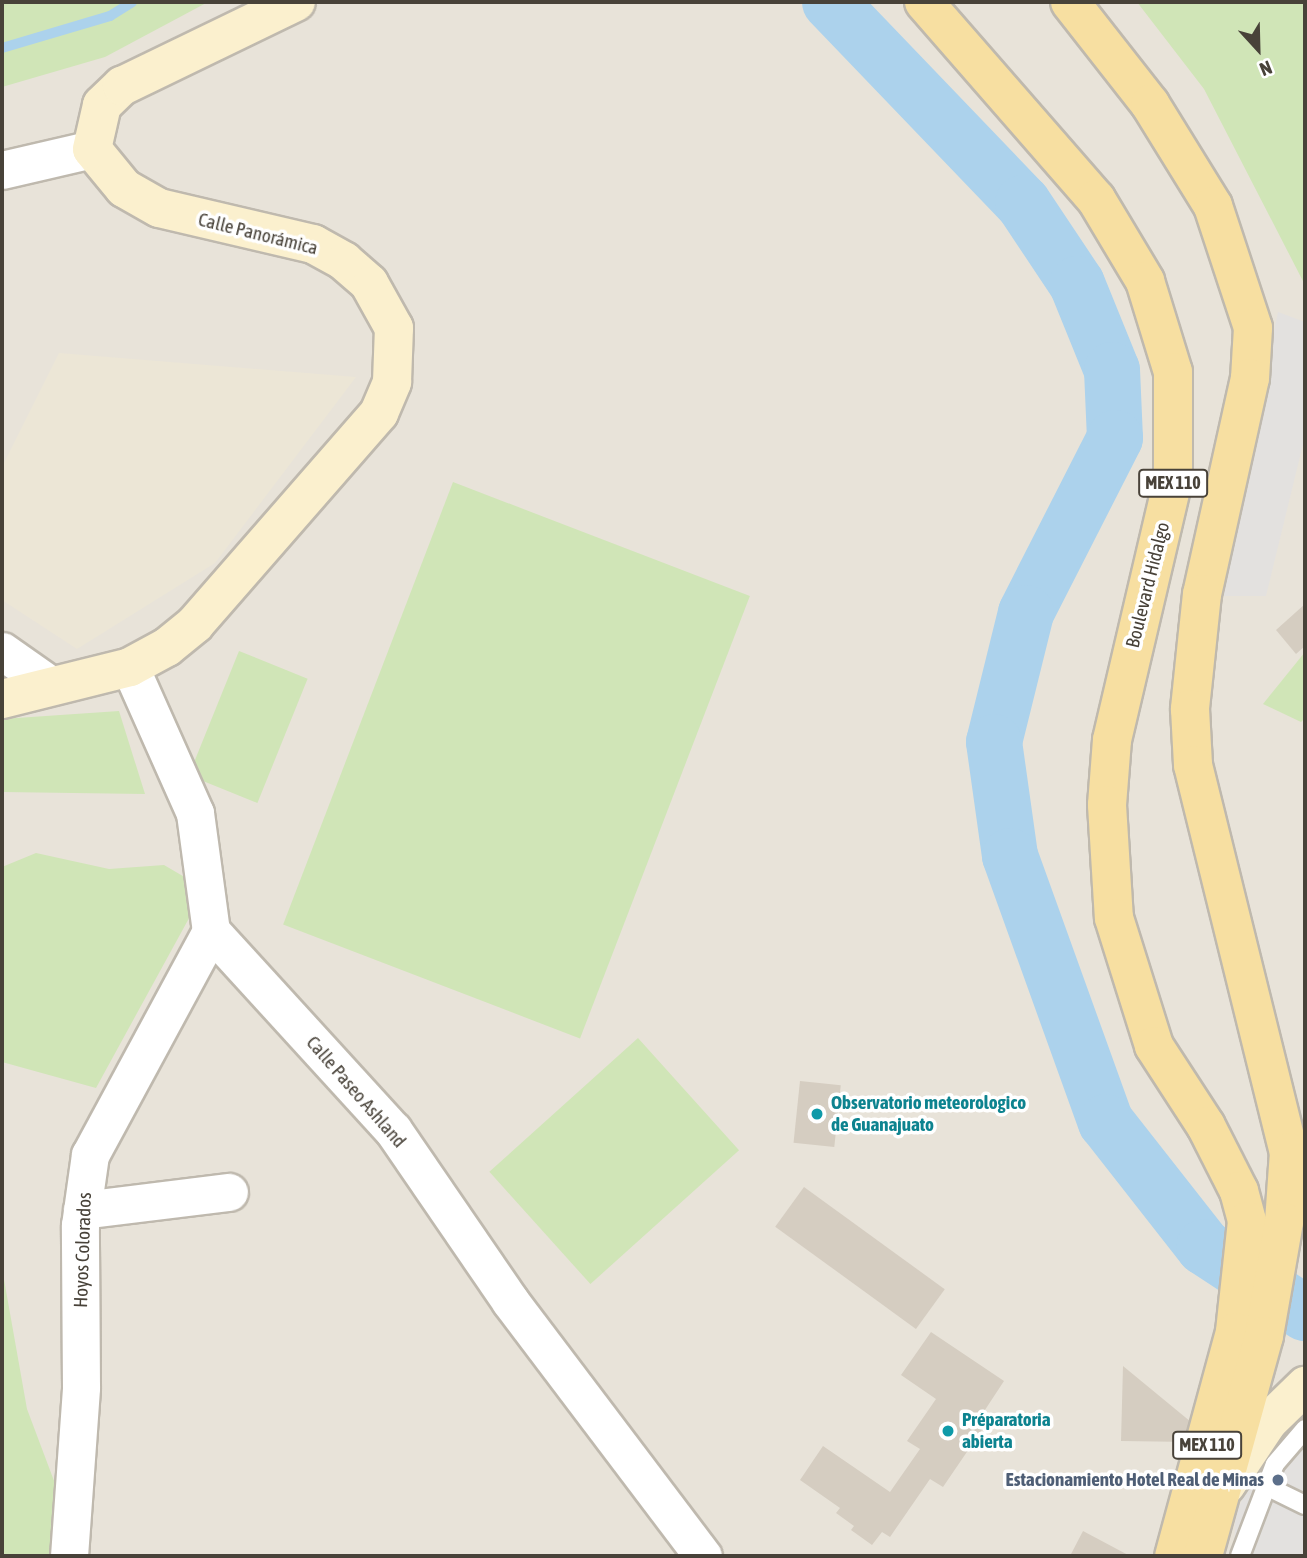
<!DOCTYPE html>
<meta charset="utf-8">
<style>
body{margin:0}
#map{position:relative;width:1307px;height:1558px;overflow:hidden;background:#f4f1eb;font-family:"Asap Condensed",sans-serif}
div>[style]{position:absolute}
.residential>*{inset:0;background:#e8e3d9;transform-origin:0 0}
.education>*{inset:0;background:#ece6d6}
.green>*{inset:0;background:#d0e5b7;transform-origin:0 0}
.parking>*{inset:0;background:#e3e1df}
.stream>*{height:10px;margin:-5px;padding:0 5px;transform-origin:5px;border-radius:5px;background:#acd2ec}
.river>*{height:56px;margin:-28px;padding:0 28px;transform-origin:28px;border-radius:28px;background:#acd2ec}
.building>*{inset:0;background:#d5cdc1;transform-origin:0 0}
.roads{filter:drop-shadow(2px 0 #bfb9ae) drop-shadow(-2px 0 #bfb9ae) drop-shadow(0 2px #bfb9ae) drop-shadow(0 -2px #bfb9ae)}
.lane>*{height:18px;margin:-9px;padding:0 9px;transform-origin:9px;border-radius:9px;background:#fff}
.street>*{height:37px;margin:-18.5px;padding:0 18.5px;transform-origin:18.5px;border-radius:18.5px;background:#fff}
.secondary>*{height:38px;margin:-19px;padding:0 19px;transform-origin:19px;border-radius:19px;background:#fbf0ce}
.primary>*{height:38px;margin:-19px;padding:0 19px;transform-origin:19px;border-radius:19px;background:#f7dfa1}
.dots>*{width:19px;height:19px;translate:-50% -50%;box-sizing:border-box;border:4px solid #fff;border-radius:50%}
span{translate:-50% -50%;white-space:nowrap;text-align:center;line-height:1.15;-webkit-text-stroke:7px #fff;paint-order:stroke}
.shield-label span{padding:2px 5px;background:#fff;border:2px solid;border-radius:5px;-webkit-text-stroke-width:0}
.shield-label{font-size:18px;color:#484239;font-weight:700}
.street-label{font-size:19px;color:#484239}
.culture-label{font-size:19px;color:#0d838f;font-weight:700}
.left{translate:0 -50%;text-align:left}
.service-label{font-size:19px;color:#4e5e75;font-weight:700}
.right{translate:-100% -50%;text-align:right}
.frame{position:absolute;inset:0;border:4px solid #484239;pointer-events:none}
.north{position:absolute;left:1223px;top:14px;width:70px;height:70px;-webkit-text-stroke:5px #fff;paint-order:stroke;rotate:158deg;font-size:19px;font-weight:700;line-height:28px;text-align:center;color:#484239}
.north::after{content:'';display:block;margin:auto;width:24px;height:32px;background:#484239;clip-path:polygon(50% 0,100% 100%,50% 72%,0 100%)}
</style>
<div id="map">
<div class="residential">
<i style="left:2px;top:2px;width:1303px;height:1554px"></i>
</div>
<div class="education">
<i style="clip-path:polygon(59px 353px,356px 377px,215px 563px,77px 649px,2px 600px,2px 467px)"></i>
</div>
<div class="green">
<i style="clip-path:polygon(2px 2px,208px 2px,105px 57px,2px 87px)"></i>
<i style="clip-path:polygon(1137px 2px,1305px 2px,1305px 285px,1204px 89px)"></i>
<i style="left:453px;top:482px;width:318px;height:474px;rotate:21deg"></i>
<i style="left:239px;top:651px;width:74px;height:134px;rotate:22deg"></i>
<i style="clip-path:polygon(1305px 652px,1305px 718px,1301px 722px,1263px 704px)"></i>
<i style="clip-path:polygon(119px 711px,145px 794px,2px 792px,2px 719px)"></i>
<i style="clip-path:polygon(36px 853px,109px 869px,164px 865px,205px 889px,96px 1088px,2px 1062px,2px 867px)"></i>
<i style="left:638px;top:1038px;width:151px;height:200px;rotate:48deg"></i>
<i style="clip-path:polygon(2px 1268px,27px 1409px,71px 1526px,63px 1556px,2px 1556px)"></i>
</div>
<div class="parking">
<i style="clip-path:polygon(1278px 312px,1305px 322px,1305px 436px,1266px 596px,1219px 596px)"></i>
<i style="clip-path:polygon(1305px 1426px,1305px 1556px,1233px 1556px,1236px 1513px,1267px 1446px)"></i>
</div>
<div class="stream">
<i style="left:2px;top:48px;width:113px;rotate:-16.5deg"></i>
<i style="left:110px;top:16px;width:26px;rotate:-32deg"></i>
</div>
<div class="river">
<i style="left:830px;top:2px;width:279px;rotate:46.2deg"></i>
<i style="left:1023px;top:203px;width:97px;rotate:56.3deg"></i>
<i style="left:1077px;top:284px;width:93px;rotate:67.9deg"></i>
<i style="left:1112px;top:370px;width:68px;rotate:87.5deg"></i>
<i style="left:1115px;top:438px;width:196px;rotate:117deg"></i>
<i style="left:1026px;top:613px;width:133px;rotate:103.9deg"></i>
<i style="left:994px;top:742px;width:115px;rotate:82deg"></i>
<i style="left:1010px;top:856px;width:283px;rotate:70.2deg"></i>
<i style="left:1106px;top:1122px;width:159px;rotate:51.9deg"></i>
<i style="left:1204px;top:1247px;width:121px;rotate:33.2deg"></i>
</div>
<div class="building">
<i style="clip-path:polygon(1305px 604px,1305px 646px,1296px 654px,1276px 630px)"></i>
<i style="left:800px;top:1081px;width:41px;height:62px;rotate:6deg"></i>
<i style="left:804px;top:1187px;width:174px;height:49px;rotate:36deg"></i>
<i style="clip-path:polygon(931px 1332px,1004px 1381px,981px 1416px,988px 1421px,943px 1487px,930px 1479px,890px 1537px,882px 1532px,872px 1545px,851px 1530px,854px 1526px,836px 1513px,840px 1508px,800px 1480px,823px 1446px,890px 1492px,920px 1449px,907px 1441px,936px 1399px,901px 1375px)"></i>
<i style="clip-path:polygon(1123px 1366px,1191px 1422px,1191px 1442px,1121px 1441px)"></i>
<i style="clip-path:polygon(1083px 1531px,1130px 1556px,1070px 1556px)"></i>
</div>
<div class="roads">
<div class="lane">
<i style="left:1266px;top:1486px;width:43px;rotate:26deg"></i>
<i style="left:1240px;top:1556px;width:98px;rotate:-69.2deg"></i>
<i style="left:1275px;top:1464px;width:46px;rotate:-49.4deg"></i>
</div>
<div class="street">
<i style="left:2px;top:170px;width:92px;rotate:-13.1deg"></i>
<i style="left:2px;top:651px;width:57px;rotate:35.1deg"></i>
<i style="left:130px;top:667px;width:160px;rotate:66deg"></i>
<i style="left:195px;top:813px;width:119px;rotate:82.3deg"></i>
<i style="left:211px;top:931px;width:270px;rotate:47.6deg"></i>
<i style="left:393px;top:1130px;width:207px;rotate:55.6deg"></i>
<i style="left:510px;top:1301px;width:320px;rotate:52.9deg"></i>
<i style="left:82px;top:1210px;width:148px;rotate:-7deg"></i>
<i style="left:69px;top:1556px;width:169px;rotate:-85.9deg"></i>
<i style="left:81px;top:1387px;width:162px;rotate:-90.4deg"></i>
<i style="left:80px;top:1225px;width:71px;rotate:-81.9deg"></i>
<i style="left:90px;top:1155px;width:255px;rotate:-61.6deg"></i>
</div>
<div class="secondary">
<i style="left:2px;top:699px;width:132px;rotate:-14deg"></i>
<i style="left:130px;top:667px;width:42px;rotate:-28.4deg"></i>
<i style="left:167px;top:647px;width:36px;rotate:-39deg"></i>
<i style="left:195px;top:624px;width:280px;rotate:-48.9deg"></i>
<i style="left:379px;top:413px;width:34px;rotate:-67deg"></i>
<i style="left:392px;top:382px;width:54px;rotate:-87.9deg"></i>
<i style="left:394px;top:328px;width:51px;rotate:-119.1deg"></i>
<i style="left:369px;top:283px;width:33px;rotate:-139deg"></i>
<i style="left:344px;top:261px;width:35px;rotate:-151deg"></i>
<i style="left:313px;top:244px;width:158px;rotate:-166.8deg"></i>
<i style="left:159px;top:208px;width:40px;rotate:-150.3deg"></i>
<i style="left:124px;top:188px;width:50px;rotate:-129.4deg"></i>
<i style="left:92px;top:149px;width:45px;rotate:-77.2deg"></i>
<i style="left:102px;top:105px;width:28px;rotate:-44deg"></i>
<i style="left:122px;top:86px;width:193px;rotate:-25.8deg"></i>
<i style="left:1226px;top:1485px;width:76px;rotate:-56.3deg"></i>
<i style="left:1268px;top:1422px;width:52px;rotate:-44.2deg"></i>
</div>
<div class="primary">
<i style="left:924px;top:2px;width:262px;rotate:48.9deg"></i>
<i style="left:1096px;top:199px;width:96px;rotate:59.1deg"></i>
<i style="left:1145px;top:281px;width:95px;rotate:72.9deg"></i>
<i style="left:1173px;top:372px;width:108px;rotate:90deg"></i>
<i style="left:1173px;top:480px;width:267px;rotate:103.2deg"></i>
<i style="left:1112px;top:740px;width:65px;rotate:94.4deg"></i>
<i style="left:1107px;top:805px;width:113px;rotate:86.5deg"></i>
<i style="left:1114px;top:918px;width:134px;rotate:72.6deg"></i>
<i style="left:1154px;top:1046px;width:95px;rotate:57deg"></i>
<i style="left:1206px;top:1126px;width:73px;rotate:63.1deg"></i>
<i style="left:1239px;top:1191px;width:31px;rotate:75deg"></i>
<i style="left:1247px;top:1221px;width:112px;rotate:96.2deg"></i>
<i style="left:1235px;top:1332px;width:232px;rotate:105.2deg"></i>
<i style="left:1070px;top:2px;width:130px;rotate:51.9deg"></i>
<i style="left:1150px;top:104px;width:120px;rotate:58.3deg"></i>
<i style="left:1213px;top:206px;width:128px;rotate:71.8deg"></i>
<i style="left:1253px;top:328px;width:50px;rotate:93.4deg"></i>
<i style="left:1250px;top:378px;width:221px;rotate:102.5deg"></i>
<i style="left:1202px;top:594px;width:116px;rotate:96deg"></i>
<i style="left:1190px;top:709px;width:56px;rotate:86.9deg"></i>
<i style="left:1193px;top:765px;width:399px;rotate:76.1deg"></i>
<i style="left:1289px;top:1152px;width:70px;rotate:94.1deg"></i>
<i style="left:1284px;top:1222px;width:116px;rotate:100deg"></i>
<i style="left:1264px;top:1336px;width:228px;rotate:105.5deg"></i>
</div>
</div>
<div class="dots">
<i style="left:817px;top:1114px;background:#0f9aa8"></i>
<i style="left:948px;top:1431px;background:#0f9aa8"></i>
<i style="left:1278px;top:1480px;background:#5c6f8a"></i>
</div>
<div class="shield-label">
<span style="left:1173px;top:483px">MEX 110</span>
<span style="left:1207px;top:1445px">MEX 110</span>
</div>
<div class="street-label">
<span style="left:258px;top:234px;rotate:14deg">Calle Panorámica</span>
<span style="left:1148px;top:585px;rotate:-76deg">Boulevard Hidalgo</span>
<span style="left:356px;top:1092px;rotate:49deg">Calle Paseo Ashland</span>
<span style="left:83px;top:1250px;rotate:-88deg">Hoyos Colorados</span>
</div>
<div class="culture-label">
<span class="left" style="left:831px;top:1114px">Observatorio meteorologico<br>de Guanajuato</span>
<span class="left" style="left:962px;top:1431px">Préparatoria<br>abierta</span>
</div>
<div class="service-label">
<span class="right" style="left:1264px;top:1480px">Estacionamiento Hotel Real de Minas</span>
</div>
<div class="frame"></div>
<div class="north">N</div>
</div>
